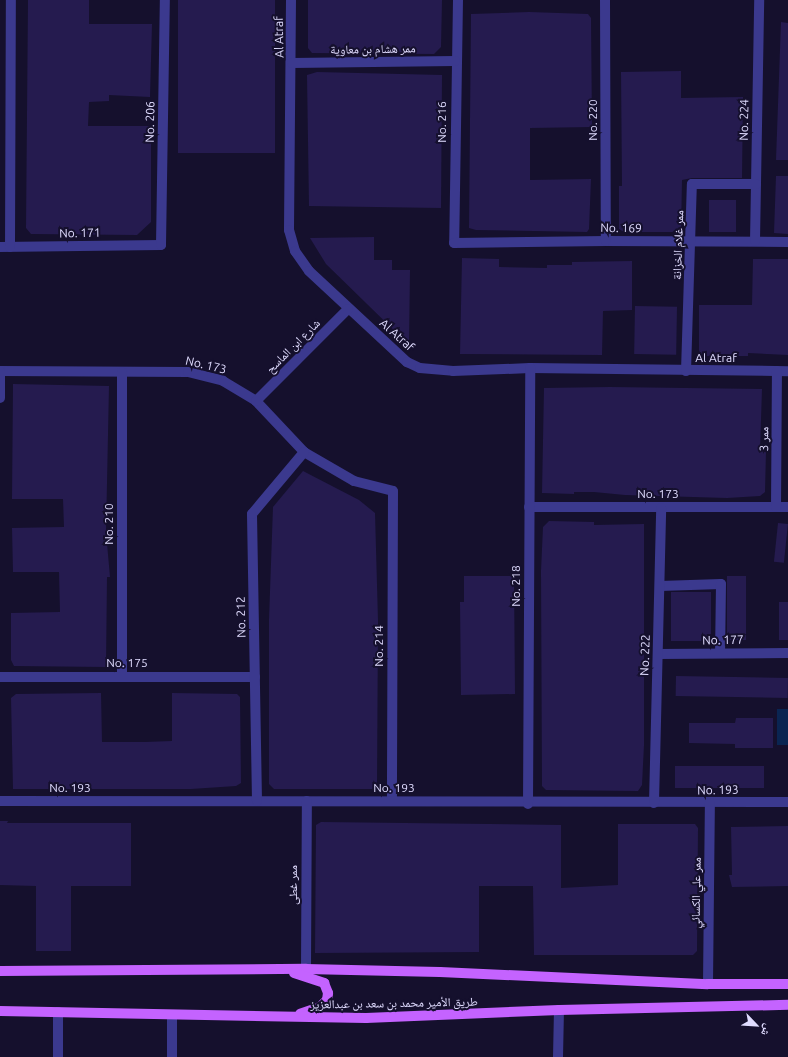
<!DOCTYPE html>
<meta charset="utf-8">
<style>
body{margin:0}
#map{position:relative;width:788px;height:1057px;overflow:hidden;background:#15102d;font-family:Ubuntu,"Noto Naskh Arabic",sans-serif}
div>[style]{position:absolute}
.water>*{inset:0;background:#0a2552;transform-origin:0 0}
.building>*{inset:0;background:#251b4f;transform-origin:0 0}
.minor>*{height:10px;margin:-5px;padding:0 5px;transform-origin:5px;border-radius:5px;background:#3b398e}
.major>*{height:10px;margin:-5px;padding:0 5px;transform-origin:5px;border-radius:5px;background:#c463ff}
span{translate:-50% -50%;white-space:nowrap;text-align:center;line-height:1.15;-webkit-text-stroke:4px #15102d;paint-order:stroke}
.street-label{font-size:12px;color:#e0dcff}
.north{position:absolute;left:736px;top:1005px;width:40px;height:40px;-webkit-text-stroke:3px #15102d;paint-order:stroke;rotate:115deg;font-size:11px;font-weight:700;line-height:16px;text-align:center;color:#e0dcff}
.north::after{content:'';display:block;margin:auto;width:14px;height:18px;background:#e0dcff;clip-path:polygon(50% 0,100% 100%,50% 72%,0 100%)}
</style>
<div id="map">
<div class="water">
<i style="left:777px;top:709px;width:11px;height:36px"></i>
</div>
<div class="building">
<i style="clip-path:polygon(28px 0,89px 0,89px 24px,152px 24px,150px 97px,109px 95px,109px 101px,89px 102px,88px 126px,151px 126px,151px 222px,137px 235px,31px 234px,26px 228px)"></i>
<i style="left:178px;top:0;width:97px;height:153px"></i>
<i style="clip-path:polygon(308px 0,442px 0,441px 47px,434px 54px,312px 53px,308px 48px)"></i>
<i style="clip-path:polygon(529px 12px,588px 14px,591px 18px,592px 127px,530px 128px,530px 180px,591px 179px,589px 229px,587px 232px,476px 230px,469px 228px,471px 14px)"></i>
<i style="clip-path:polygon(781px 22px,788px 23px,788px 160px,776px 160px)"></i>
<i style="clip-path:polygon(681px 71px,681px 98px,743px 97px,742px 178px,692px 178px,682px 180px,681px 232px,624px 232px,619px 229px,619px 186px,622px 186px,621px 72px)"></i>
<i style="clip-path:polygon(317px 72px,442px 75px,441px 208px,309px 206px,307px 75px)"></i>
<i style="clip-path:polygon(776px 176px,788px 176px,788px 234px,774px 233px)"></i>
<i style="left:709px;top:200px;width:27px;height:32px"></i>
<i style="clip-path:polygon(374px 237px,374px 260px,392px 260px,392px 270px,410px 270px,409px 345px,326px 264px,310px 238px)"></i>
<i style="clip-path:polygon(462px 258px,499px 259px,499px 267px,547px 268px,547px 265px,572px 265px,572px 262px,632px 261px,632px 310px,603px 311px,602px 355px,460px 354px)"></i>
<i style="clip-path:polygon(753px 259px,788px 259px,788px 355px,748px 353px,748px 356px,699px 356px,699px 305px,752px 305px)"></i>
<i style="left:635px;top:306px;width:42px;height:48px;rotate:1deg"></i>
<i style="clip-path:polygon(13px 384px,109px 386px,106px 532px,110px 577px,107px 577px,106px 667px,14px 666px,11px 660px,11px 613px,60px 612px,59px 572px,13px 572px,12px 528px,64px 527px,63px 499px,12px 499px)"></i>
<i style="clip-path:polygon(610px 387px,762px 389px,760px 451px,766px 451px,765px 492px,760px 496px,727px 498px,625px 495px,594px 492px,574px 492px,574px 494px,542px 493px,544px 388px)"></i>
<i style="clip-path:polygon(303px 471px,359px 500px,375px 513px,378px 621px,377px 785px,372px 789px,274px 789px,269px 784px,269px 620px,273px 507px)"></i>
<i style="clip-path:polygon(549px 521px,594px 522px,594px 525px,644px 524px,644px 745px,642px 785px,638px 791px,546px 790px,542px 786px,541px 571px,543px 527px)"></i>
<i style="left:778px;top:523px;width:10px;height:39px;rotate:6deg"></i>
<i style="clip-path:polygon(464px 576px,514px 576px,515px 694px,461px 695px,460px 602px,464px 602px)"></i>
<i style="left:727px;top:576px;width:19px;height:64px"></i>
<i style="left:671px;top:592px;width:40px;height:49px"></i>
<i style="left:779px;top:602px;width:9px;height:38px"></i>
<i style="left:676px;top:676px;width:112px;height:20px;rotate:1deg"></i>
<i style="clip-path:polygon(101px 693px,102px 742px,145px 742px,172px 741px,172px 693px,237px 694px,240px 697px,241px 783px,236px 786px,191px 789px,13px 789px,11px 698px,16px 694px)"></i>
<i style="clip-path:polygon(736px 718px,773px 718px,773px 748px,735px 748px,735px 744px,689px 743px,689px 723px,735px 723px)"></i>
<i style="left:764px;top:766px;width:22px;height:89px;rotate:90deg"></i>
<i style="clip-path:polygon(0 821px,8px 821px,7px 823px,131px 823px,131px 886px,71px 886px,71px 951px,36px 951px,36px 886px,0 885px)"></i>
<i style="clip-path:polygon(321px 822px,561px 825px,561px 888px,618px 885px,618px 824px,695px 824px,698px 828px,697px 951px,693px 955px,534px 955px,533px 886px,479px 886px,479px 952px,315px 953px,316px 825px)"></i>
<i style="clip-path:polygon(788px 826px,788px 886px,732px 887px,729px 875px,732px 875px,731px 827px)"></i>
</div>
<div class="minor">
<i style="left:291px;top:0;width:230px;rotate:90.5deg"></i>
<i style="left:289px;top:230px;width:22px;rotate:74deg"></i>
<i style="left:295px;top:251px;width:24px;rotate:55deg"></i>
<i style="left:309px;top:271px;width:134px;rotate:42.9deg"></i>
<i style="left:407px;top:362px;width:14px;rotate:25deg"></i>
<i style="left:420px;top:368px;width:33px;rotate:5deg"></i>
<i style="left:453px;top:371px;width:77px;rotate:-2.2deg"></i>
<i style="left:530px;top:368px;width:258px;rotate:0.7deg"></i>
<i style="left:458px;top:0;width:243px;rotate:90.9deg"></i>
<i style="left:454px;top:243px;width:152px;rotate:-0.8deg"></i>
<i style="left:606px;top:241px;width:182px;rotate:0.3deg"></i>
<i style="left:605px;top:0;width:241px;rotate:89.8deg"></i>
<i style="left:292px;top:63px;width:163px;rotate:-0.7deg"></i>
<i style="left:755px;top:241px;width:241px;rotate:-89deg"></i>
<i style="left:0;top:247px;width:161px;rotate:-0.7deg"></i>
<i style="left:161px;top:245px;width:245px;rotate:-89.1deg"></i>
<i style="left:10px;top:247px;width:247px;rotate:-89.8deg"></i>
<i style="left:0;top:371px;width:188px;rotate:0.3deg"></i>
<i style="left:188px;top:372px;width:36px;rotate:14deg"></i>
<i style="left:223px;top:381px;width:39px;rotate:31deg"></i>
<i style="left:256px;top:401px;width:70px;rotate:46.7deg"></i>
<i style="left:304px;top:452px;width:58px;rotate:30.1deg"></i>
<i style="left:354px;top:481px;width:40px;rotate:14.4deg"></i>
<i style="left:393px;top:491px;width:310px;rotate:90.2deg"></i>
<i style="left:686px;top:371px;width:187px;rotate:-88.2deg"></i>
<i style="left:692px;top:184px;width:64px"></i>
<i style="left:122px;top:372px;width:304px;rotate:90deg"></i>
<i style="left:0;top:398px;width:27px;rotate:-90deg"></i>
<i style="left:256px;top:401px;width:130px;rotate:-45deg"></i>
<i style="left:529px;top:507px;width:259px"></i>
<i style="left:776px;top:507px;width:136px;rotate:-89.6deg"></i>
<i style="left:660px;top:586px;width:61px;rotate:-1.9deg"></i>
<i style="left:721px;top:584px;width:69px;rotate:90.8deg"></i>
<i style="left:658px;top:654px;width:130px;rotate:-0.4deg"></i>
<i style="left:0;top:677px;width:255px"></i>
<i style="left:0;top:801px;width:788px;rotate:0.07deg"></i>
<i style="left:257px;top:801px;width:287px;rotate:-91deg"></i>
<i style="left:252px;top:514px;width:81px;rotate:-50deg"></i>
<i style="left:654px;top:803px;width:295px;rotate:-88.6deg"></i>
<i style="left:528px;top:804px;width:436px;rotate:-89.7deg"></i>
<i style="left:306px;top:969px;width:168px;rotate:-89.7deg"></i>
<i style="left:708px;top:984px;width:181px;rotate:-89.4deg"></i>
<i style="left:58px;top:1057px;width:45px;rotate:-90deg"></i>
<i style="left:172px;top:1057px;width:42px;rotate:-90deg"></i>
<i style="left:558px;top:1057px;width:47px;rotate:-88.8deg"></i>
</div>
<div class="major">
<i style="left:0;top:971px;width:306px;rotate:-0.4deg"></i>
<i style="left:306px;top:969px;width:134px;rotate:1.3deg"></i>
<i style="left:440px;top:972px;width:268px;rotate:2.6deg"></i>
<i style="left:708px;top:984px;width:80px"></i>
<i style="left:294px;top:973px;width:32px;rotate:18deg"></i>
<i style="left:324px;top:983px;width:11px;rotate:68deg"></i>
<i style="left:328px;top:993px;width:7px;rotate:98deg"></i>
<i style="left:327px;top:1000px;width:10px;rotate:135deg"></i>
<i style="left:320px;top:1007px;width:21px;rotate:161deg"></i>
<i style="left:0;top:1011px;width:366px;rotate:1.1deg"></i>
<i style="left:366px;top:1018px;width:193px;rotate:-2.4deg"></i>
<i style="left:559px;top:1010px;width:229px;rotate:-1.3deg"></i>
</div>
<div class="street-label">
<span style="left:279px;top:37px;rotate:-91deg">Al Atraf</span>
<span style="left:373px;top:49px;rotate:-1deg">ممر هشام بن معاوية</span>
<span style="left:593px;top:120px;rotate:-90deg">No. 220</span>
<span style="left:744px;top:120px;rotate:-89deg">No. 224</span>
<span style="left:150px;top:122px;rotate:-89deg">No. 206</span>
<span style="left:442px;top:122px;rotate:-90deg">No. 216</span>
<span style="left:621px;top:228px;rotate:1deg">No. 169</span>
<span style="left:80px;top:233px;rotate:-1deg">No. 171</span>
<span style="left:678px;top:245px;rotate:-88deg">ممر غلام الخزانة</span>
<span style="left:397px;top:335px;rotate:42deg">Al Atraf</span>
<span style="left:293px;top:346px;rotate:-45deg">شارع ابن الماسح</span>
<span style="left:716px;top:358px">Al Atraf</span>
<span style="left:206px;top:365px;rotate:13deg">No. 173</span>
<span style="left:764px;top:439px;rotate:-89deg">ممر 3</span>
<span style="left:658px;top:494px">No. 173</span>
<span style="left:109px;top:524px;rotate:-90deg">No. 210</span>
<span style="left:516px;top:586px;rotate:-90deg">No. 218</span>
<span style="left:241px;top:617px;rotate:-91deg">No. 212</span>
<span style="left:723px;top:640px;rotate:-1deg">No. 177</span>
<span style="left:379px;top:646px;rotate:-90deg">No. 214</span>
<span style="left:645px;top:655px;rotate:-88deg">No. 222</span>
<span style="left:127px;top:663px">No. 175</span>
<span style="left:70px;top:788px">No. 193</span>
<span style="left:394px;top:788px">No. 193</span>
<span style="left:718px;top:790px;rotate:-1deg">No. 193</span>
<span style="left:293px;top:885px;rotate:-90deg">ممر غطى</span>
<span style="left:696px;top:893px;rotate:-89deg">ممر علي الكسائي</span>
<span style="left:394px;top:1003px;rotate:-1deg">طريق الأمير محمد بن سعد بن عبدالعزيز</span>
</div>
<div class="north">ش</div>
</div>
